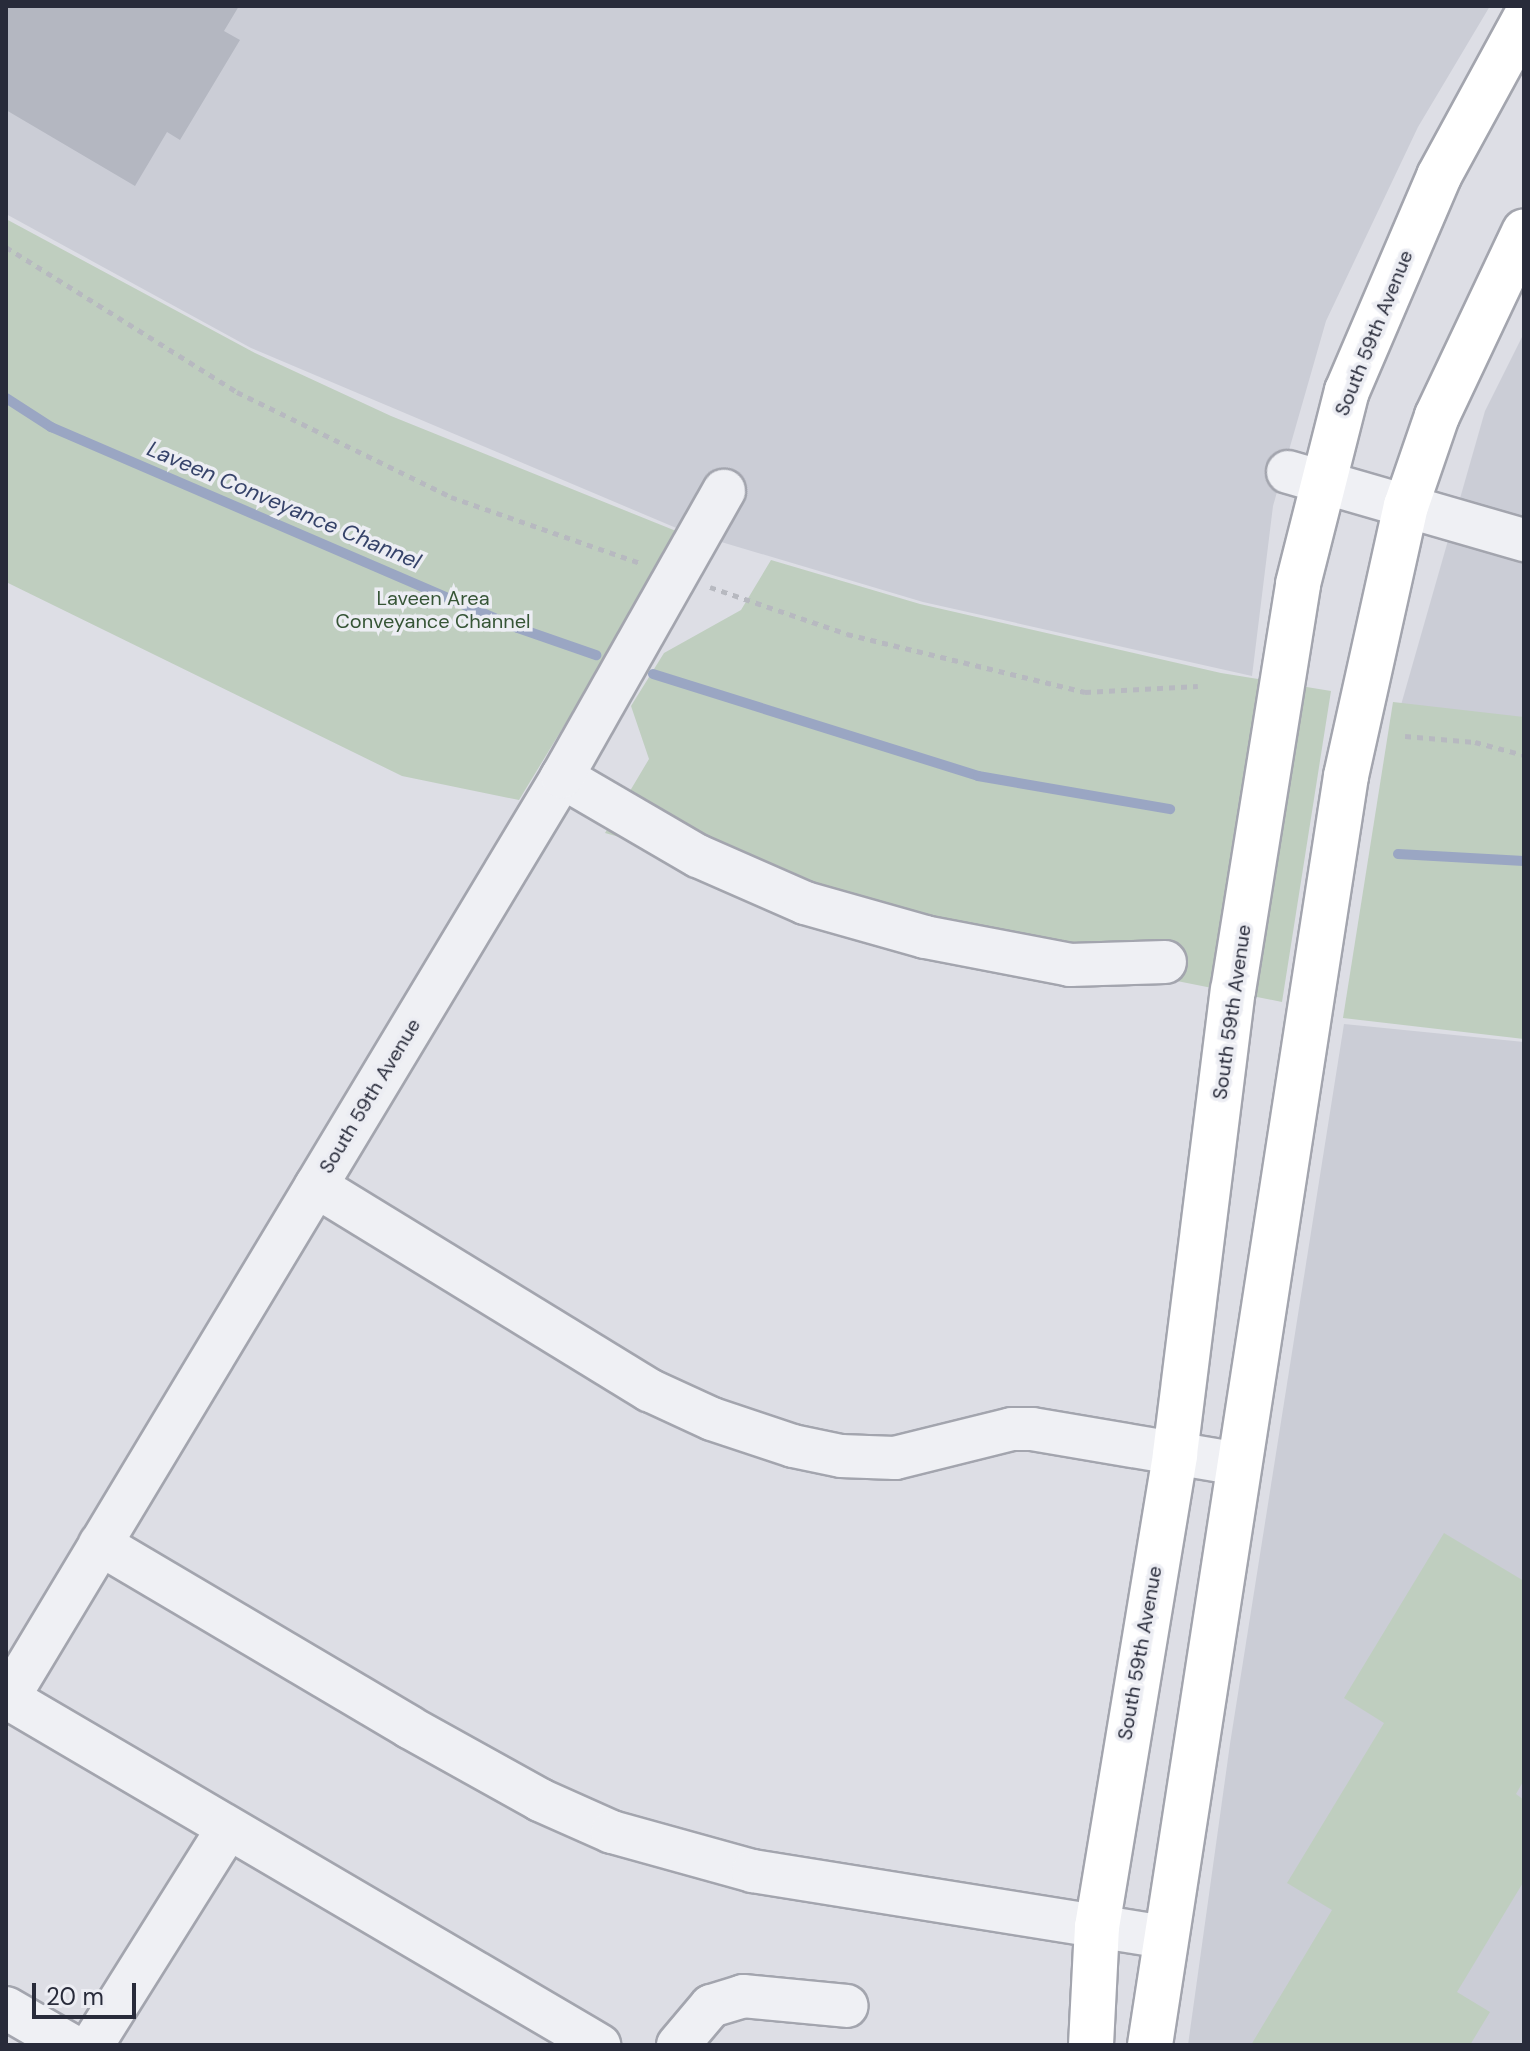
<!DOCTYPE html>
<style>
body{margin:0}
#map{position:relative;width:1530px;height:2051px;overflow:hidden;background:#dddee5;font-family:"DM Sans",sans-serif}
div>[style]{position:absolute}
.built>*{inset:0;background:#cbcdd6}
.green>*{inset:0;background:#bfcebf}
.stream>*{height:10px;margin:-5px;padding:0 5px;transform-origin:5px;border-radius:5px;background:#9aa6c3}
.building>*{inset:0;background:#b4b7c1}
.path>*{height:5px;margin-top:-2.5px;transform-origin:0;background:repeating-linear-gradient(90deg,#b7b9c0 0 6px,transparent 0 12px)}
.roads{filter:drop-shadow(2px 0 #a3a5ae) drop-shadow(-2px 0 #a3a5ae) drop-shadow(0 2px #a3a5ae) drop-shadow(0 -2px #a3a5ae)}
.minor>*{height:42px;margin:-21px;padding:0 21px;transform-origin:21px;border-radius:21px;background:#eff0f4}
.major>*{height:44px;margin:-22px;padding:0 22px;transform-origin:22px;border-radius:22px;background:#fff}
span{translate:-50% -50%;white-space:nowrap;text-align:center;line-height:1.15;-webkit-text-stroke:7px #ecedf3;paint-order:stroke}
.street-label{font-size:20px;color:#282b3a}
.park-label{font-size:20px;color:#365536}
.water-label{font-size:22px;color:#36436a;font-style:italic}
.frame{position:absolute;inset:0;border:8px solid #282b3a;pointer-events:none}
.scale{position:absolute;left:32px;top:1983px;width:104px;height:36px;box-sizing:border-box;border:4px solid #282b3a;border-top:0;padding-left:10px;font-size:24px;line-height:28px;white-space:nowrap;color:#282b3a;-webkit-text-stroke:6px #ecedf3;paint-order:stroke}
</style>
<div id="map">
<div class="built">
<i style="clip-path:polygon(6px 6px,1490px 6px,1418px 127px,1326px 321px,1273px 506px,1252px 676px,923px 602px,681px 530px,251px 348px,6px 214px)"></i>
<i style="clip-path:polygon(1524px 333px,1524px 728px,1397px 719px,1485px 411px)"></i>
<i style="clip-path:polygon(1344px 1024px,1524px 1042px,1524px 2045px,1188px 2045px,1230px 1744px)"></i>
</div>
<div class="green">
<i style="clip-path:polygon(6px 219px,255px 353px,391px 416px,681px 533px,519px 800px,402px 776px,6px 582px)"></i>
<i style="clip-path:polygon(771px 560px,920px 604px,1221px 673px,1331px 691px,1282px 1002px,1032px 952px,605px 833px,649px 759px,631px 706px,664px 653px,741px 610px)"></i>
<i style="clip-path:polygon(1393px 702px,1524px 717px,1524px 1039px,1343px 1018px)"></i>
<i style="clip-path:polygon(1444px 1533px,1524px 1581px,1524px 1780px,1516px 1794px,1524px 1800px,1524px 1881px,1457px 1992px,1490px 2012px,1470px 2045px,1251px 2045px,1332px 1910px,1287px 1883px,1384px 1723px,1344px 1698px)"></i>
</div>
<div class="stream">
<i style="left:6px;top:398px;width:54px;rotate:32.8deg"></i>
<i style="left:51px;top:427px;width:508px;rotate:23.29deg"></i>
<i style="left:518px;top:628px;width:83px;rotate:19.1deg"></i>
<i style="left:653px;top:674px;width:341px;rotate:17.4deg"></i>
<i style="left:978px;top:776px;width:195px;rotate:9.8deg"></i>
<i style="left:1398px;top:854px;width:126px;rotate:3.2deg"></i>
</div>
<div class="building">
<i style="clip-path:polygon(6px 6px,239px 6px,224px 31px,240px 40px,180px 140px,167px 132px,135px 186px,6px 110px)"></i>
</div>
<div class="path">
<i style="left:6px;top:247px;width:273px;rotate:32.1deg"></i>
<i style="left:237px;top:392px;width:238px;rotate:26.1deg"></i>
<i style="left:451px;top:497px;width:200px;rotate:19.2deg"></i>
<i style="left:710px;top:587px;width:145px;rotate:18.9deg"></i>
<i style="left:847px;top:634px;width:245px;rotate:13.7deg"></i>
<i style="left:1085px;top:692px;width:113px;rotate:-3deg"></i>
<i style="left:1405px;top:736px;width:70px;rotate:4.9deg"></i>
<i style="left:1475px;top:742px;width:51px;rotate:14.9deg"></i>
</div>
<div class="roads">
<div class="minor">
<i style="left:1288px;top:472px;width:246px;rotate:16.1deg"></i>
<i style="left:562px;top:777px;width:157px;rotate:30.2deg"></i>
<i style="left:698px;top:856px;width:117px;rotate:23.7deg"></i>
<i style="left:805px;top:903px;width:125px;rotate:15.8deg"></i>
<i style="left:925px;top:937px;width:148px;rotate:10.9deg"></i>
<i style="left:1070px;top:965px;width:95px;rotate:-1.8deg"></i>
<i style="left:316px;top:1186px;width:391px;rotate:31.5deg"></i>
<i style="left:649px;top:1390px;width:69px;rotate:24.7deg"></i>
<i style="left:712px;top:1419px;width:85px;rotate:18.4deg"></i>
<i style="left:793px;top:1446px;width:49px;rotate:11.8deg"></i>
<i style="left:841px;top:1456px;width:54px;rotate:2.1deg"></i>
<i style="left:895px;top:1458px;width:121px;rotate:-13.9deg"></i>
<i style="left:1012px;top:1429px;width:20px"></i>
<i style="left:1032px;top:1429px;width:210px;rotate:9.6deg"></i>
<i style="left:100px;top:1544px;width:359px;rotate:30.6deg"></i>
<i style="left:409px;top:1727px;width:150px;rotate:29.1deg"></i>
<i style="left:540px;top:1800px;width:79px;rotate:24deg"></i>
<i style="left:612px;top:1832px;width:146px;rotate:15.5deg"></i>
<i style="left:753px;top:1871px;width:418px;rotate:9.1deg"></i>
<i style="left:6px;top:1697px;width:688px;rotate:30.41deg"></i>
<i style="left:8px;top:1698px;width:1075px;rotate:-58.97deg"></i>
<i style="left:562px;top:777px;width:329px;rotate:-60.5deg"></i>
<i style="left:6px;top:2008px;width:74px;rotate:30deg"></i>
<i style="left:92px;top:2045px;width:256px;rotate:-57.9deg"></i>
<i style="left:678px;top:2045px;width:51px;rotate:-49.8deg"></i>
<i style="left:711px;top:2006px;width:34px;rotate:-17deg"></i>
<i style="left:743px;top:1996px;width:104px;rotate:5.5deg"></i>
</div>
<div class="major">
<i style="left:1091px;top:2045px;width:118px;rotate:-87.1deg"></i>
<i style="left:1097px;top:1927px;width:479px;rotate:-80.6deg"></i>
<i style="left:1175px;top:1454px;width:467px;rotate:-82.9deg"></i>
<i style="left:1233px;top:991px;width:412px;rotate:-80.9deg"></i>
<i style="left:1298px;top:584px;width:199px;rotate:-75.8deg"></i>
<i style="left:1347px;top:391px;width:234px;rotate:-66.8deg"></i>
<i style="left:1439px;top:176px;width:178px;rotate:-61.4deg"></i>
<i style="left:1150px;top:2045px;width:1284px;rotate:-81.22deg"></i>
<i style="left:1346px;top:776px;width:277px;rotate:-77.5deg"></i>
<i style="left:1406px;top:506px;width:95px;rotate:-71deg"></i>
<i style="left:1437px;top:416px;width:204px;rotate:-64.7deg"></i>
</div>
</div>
<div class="street-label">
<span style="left:1374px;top:333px;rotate:-68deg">South 59th Avenue</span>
<span style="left:1232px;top:1012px;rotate:-82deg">South 59th Avenue</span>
<span style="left:370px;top:1096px;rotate:-59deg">South 59th Avenue</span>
<span style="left:1140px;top:1653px;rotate:-80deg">South 59th Avenue</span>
</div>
<div class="park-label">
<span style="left:433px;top:610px">Laveen Area<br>Conveyance Channel</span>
</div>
<div class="water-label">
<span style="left:284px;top:505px;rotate:23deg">Laveen Conveyance Channel</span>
</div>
<div class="frame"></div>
<div class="scale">20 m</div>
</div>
